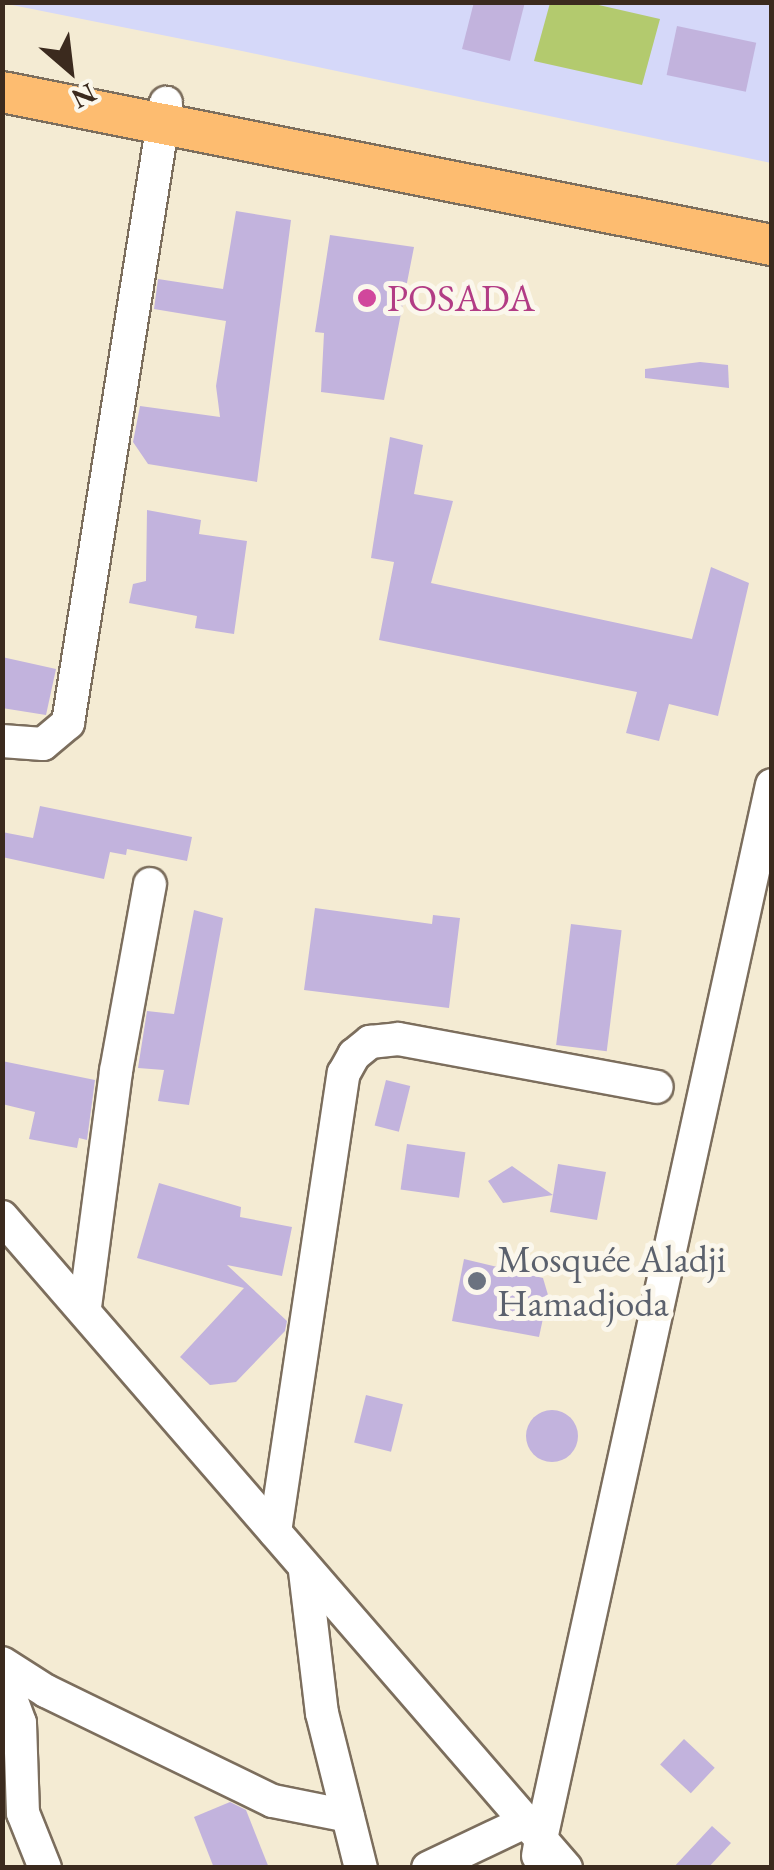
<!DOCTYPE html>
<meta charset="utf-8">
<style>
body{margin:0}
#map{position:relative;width:774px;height:1870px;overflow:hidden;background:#f4ebd3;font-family:"EB Garamond",serif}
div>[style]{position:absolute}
.built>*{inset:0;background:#d5d8f9}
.green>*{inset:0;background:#b3ca6e}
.building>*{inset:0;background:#c2b3dd;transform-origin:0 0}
.round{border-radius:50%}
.roads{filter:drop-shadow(2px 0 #7c6e5d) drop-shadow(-2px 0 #7c6e5d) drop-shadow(0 2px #7c6e5d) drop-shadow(0 -2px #7c6e5d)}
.minor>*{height:32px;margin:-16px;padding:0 16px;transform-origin:16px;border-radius:16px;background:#fff}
.major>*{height:40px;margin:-20px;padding:0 20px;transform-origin:20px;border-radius:20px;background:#fdbc70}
.dots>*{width:28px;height:28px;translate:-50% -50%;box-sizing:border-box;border:5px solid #fbf7ec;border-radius:50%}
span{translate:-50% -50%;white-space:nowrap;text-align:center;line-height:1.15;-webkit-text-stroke:10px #fbf7ec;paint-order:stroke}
.hotel-label{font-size:38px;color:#b23c85}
.left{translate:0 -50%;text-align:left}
.worship-label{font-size:38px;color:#5b616d}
.frame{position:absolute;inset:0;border:5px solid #3b2a1e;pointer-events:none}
.north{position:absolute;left:20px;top:20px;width:100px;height:100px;-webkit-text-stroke:8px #fbf7ec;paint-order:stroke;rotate:152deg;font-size:28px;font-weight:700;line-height:40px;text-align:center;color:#3b2a1e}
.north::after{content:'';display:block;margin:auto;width:35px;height:45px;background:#3b2a1e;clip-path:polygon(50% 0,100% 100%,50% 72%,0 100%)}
</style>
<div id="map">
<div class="built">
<i style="clip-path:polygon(2px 3px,771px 3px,771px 163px,242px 51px)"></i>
</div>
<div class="green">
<i style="clip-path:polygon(550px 3px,590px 3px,660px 19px,642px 85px,534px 61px)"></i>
</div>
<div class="building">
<i style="clip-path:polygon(474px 2px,525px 2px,510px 61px,462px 49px)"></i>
<i style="left:677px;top:26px;width:81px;height:50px;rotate:12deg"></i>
<i style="clip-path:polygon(236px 211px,291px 220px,257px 482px,148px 464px,133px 442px,140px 406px,220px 417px,216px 386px,226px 321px,154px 309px,158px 279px,223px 289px)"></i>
<i style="clip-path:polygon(330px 235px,414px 247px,384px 400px,321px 392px,324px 333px,315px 332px)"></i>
<i style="clip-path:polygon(700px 362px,728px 365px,729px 388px,645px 378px,645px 369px)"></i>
<i style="clip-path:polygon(390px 437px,423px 445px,414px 494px,453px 501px,431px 583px,692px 639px,711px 567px,749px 583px,718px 716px,669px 704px,659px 741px,626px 733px,637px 692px,379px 640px,394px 562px,371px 558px)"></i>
<i style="clip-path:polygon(147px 510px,201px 520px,199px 534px,247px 541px,234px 634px,195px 628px,197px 616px,129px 603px,133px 584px,146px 581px)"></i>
<i style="clip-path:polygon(2px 657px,56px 669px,46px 715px,2px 708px)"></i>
<i style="clip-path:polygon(40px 806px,192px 837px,187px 861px,127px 849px,126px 855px,110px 852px,104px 879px,2px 857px,2px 832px,33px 838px)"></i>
<i style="clip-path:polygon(315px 908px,432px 924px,433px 915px,460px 918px,449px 1008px,304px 990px)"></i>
<i style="clip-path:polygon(194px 910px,223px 918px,189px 1105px,158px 1101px,164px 1070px,138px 1068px,147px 1011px,174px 1014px)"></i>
<i style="left:571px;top:924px;width:51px;height:122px;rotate:7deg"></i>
<i style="clip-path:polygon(2px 1061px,95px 1080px,87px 1140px,79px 1138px,77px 1148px,29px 1139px,35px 1112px,2px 1104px)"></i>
<i style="left:386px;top:1080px;width:25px;height:47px;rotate:14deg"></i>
<i style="left:407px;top:1144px;width:59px;height:46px;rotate:8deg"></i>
<i style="clip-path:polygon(558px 1164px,606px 1172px,597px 1220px,550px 1212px,553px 1195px,503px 1203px,488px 1181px,512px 1166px,553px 1195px)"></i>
<i style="clip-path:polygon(159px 1183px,241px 1207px,240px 1217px,292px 1227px,282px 1276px,227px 1265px,287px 1321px,285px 1331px,236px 1382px,210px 1385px,180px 1357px,244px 1288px,137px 1258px)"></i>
<i style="clip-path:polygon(464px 1259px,543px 1278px,548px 1295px,539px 1337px,452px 1321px)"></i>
<i style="left:366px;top:1395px;width:38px;height:49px;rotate:14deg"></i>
<i class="round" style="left:526px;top:1410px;width:52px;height:52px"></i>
<i style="left:684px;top:1739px;width:42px;height:35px;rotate:43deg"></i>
<i style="clip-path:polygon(230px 1802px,246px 1810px,269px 1868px,214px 1868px,194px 1817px)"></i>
<i style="clip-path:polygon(712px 1826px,731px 1843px,708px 1868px,673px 1868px)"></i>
</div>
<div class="roads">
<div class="minor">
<i style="left:2px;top:741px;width:41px;rotate:4.2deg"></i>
<i style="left:43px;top:744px;width:33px;rotate:-40deg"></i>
<i style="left:68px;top:723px;width:628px;rotate:-81.02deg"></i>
<i style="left:2px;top:1217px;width:823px;rotate:49.09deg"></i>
<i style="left:541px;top:1839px;width:17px;rotate:100deg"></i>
<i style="left:85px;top:1307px;width:238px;rotate:-82.5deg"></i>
<i style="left:116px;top:1071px;width:190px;rotate:-79.7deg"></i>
<i style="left:275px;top:1532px;width:464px;rotate:-81.5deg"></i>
<i style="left:344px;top:1073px;width:21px;rotate:-61deg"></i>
<i style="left:354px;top:1055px;width:21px;rotate:-39deg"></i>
<i style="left:370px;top:1042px;width:28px;rotate:-6deg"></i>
<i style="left:398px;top:1039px;width:263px;rotate:10.5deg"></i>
<i style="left:305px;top:1571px;width:143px;rotate:83.2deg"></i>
<i style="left:322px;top:1713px;width:160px;rotate:75.9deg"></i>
<i style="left:2px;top:1663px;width:52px;rotate:32.5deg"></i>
<i style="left:46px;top:1691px;width:252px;rotate:25.9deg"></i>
<i style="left:273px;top:1801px;width:76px;rotate:11.3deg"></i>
<i style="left:2px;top:1674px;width:52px;rotate:69.8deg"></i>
<i style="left:20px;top:1723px;width:90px;rotate:88.1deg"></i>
<i style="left:23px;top:1813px;width:59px;rotate:68.2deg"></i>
<i style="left:428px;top:1868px;width:107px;rotate:-25.4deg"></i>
<i style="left:566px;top:1868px;width:38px;rotate:-131deg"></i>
<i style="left:541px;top:1839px;width:1079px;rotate:-77.64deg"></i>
</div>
<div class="major">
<i style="left:2px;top:92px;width:785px;rotate:11.24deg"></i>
</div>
</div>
<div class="dots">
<i style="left:367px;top:298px;background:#d1479c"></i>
<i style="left:477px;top:1281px;background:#6b7280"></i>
</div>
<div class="hotel-label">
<span class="left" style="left:387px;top:298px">POSADA</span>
</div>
<div class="worship-label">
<span class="left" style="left:497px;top:1281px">Mosquée Aladji<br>Hamadjoda</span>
</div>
<div class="frame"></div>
<div class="north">N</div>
</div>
